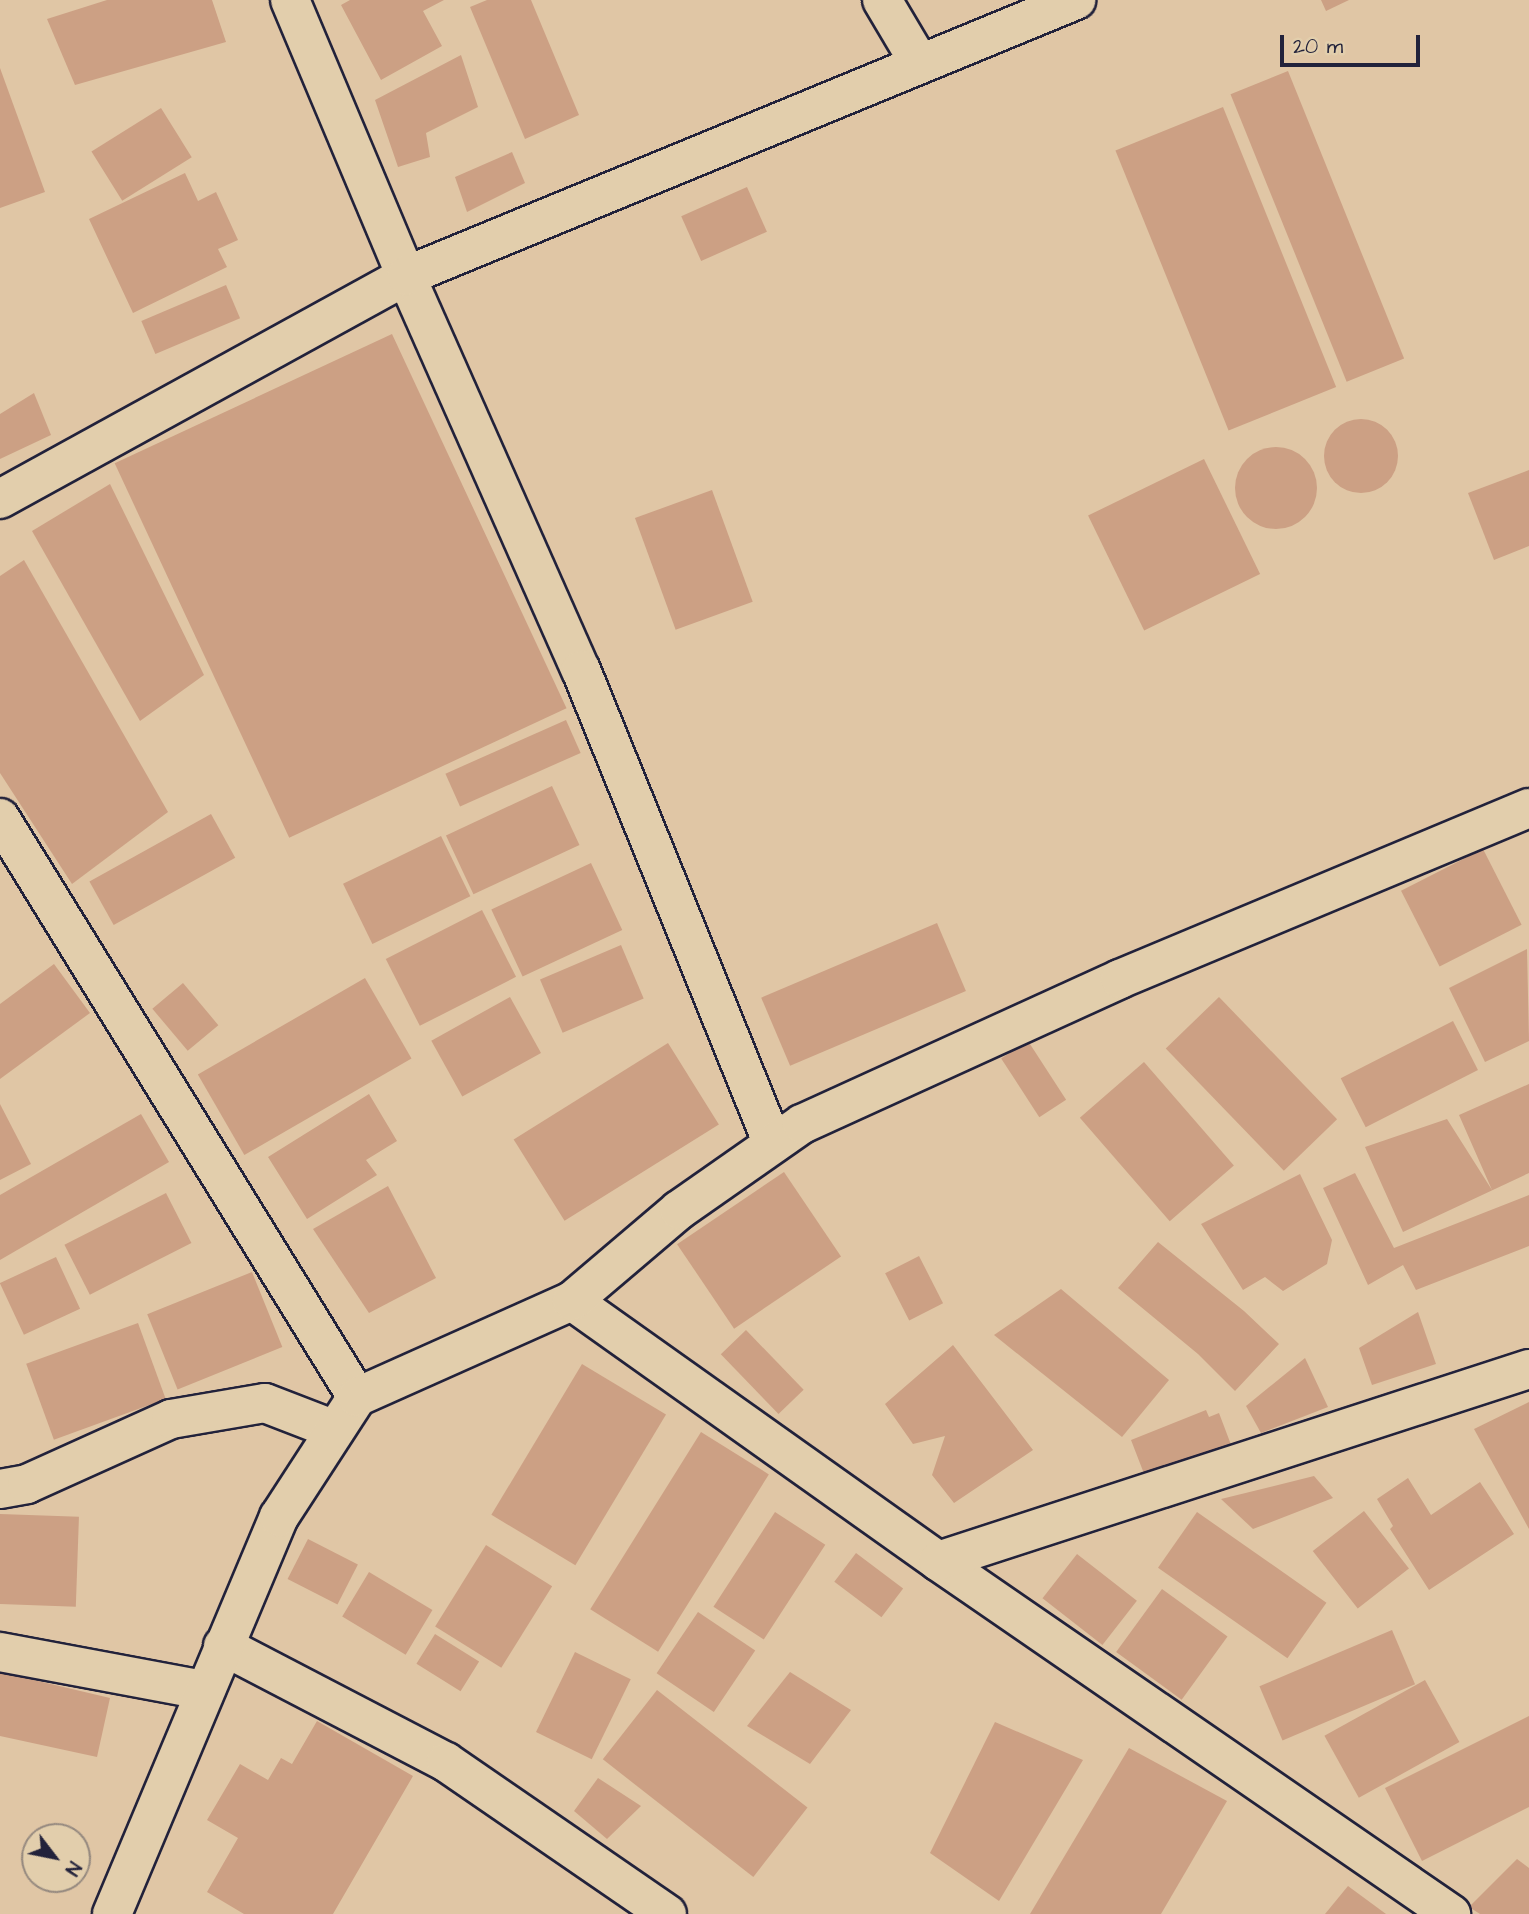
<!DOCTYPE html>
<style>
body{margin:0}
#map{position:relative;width:1529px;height:1914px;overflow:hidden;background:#e0c6a5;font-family:"Architects Daughter",sans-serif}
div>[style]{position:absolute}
.building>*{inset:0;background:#cca084;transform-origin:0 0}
.round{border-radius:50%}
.roads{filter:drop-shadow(2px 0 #22223b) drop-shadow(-2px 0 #22223b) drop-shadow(0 2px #22223b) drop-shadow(0 -2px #22223b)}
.street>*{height:38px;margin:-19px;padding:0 19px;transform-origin:19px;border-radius:19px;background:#e2ceac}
span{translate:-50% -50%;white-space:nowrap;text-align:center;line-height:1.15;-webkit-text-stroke:7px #e2ceac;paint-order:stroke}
.north{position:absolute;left:21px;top:1823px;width:70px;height:70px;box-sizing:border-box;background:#e2ceac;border:2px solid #95897f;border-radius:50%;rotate:122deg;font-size:19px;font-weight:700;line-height:28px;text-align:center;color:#22223b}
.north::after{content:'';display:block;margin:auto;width:24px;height:32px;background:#22223b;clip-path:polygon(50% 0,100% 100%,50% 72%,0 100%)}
.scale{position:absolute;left:1280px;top:35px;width:140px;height:32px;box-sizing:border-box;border:4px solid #22223b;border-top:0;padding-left:9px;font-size:21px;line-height:24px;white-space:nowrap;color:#22223b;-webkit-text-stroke:5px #e2ceac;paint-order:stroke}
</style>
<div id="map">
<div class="building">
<i style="clip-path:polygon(107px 0,212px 0,226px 42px,75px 85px,47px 19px)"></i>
<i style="clip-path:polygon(350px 0,444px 0,423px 11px,442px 46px,381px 80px,341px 5px)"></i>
<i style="clip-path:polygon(487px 0,531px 0,579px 115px,525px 139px,470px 7px)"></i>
<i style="clip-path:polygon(1321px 0,1349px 0,1326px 11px)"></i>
<i style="clip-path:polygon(461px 55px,478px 107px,426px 133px,430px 157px,398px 167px,375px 100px)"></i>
<i style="clip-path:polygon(0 68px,45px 192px,0 208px)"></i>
<i style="left:1288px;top:71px;width:310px;height:62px;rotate:68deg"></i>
<i style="left:1223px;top:107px;width:302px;height:116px;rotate:68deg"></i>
<i style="left:161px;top:108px;width:58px;height:82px;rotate:58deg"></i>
<i style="clip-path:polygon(512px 152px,525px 183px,467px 212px,455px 177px)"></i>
<i style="clip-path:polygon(185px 173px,198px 201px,216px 192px,238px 240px,218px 249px,227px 267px,133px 313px,89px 219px)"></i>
<i style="left:747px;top:187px;width:49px;height:72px;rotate:66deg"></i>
<i style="left:226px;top:285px;width:36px;height:92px;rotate:67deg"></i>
<i style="left:392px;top:334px;width:413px;height:306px;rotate:65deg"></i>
<i style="clip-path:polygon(34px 393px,51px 435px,0 459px,0 414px)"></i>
<i class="round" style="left:1324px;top:419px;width:74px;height:74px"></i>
<i class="round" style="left:1235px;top:447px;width:82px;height:82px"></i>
<i style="left:1204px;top:459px;width:128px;height:129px;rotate:64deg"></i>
<i style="clip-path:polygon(1529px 470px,1529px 546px,1494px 560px,1468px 493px)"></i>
<i style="clip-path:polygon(110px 484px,204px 675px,140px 721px,32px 531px)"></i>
<i style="left:712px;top:490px;width:119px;height:82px;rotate:70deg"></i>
<i style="clip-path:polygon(24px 560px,168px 812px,72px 884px,0 773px,0 576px)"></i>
<i style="left:566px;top:720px;width:36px;height:132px;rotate:66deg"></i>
<i style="left:552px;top:786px;width:65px;height:117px;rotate:65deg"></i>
<i style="left:211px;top:814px;width:50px;height:139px;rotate:61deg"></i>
<i style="left:441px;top:836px;width:67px;height:109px;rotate:64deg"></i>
<i style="left:1483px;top:849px;width:85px;height:92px;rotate:63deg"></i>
<i style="left:591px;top:863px;width:74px;height:110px;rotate:65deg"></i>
<i style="left:482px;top:910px;width:75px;height:108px;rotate:63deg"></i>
<i style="left:937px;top:923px;width:74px;height:191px;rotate:67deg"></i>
<i style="left:621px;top:945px;width:58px;height:88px;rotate:67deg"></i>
<i style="clip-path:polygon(1527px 949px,1529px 1041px,1485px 1062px,1449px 988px)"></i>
<i style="clip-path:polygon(54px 964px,90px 1013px,0 1079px,0 1004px)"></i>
<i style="left:365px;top:978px;width:93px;height:193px;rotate:60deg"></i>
<i style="left:183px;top:983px;width:55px;height:40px;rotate:50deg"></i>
<i style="left:510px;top:997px;width:64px;height:90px;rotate:61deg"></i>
<i style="left:1219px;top:997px;width:170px;height:74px;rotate:46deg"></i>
<i style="left:1453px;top:1021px;width:55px;height:126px;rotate:63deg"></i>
<i style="left:1028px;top:1041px;width:70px;height:32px;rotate:57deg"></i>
<i style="left:668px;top:1043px;width:96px;height:182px;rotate:58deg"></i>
<i style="left:1144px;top:1062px;width:137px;height:85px;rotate:49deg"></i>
<i style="clip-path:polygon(1529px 1084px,1529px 1173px,1403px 1232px,1365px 1147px,1447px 1119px,1492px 1190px,1459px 1115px)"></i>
<i style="clip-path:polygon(369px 1094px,397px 1141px,366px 1160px,377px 1175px,307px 1219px,268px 1157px)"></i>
<i style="clip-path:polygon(0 1104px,31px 1164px,0 1180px)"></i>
<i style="clip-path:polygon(141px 1114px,169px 1162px,0 1260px,0 1195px)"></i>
<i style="left:784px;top:1172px;width:102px;height:129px;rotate:56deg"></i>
<i style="clip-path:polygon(1355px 1173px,1394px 1248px,1529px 1195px,1529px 1246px,1416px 1290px,1403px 1265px,1368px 1285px,1323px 1188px)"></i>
<i style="clip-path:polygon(1300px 1174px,1332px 1240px,1327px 1264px,1283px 1291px,1265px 1277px,1243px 1290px,1201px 1224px)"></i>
<i style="clip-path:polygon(388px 1186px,436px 1278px,369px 1313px,313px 1229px)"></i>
<i style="left:166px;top:1193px;width:56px;height:114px;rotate:63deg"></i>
<i style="clip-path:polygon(1158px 1242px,1244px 1311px,1279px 1344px,1235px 1391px,1198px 1354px,1118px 1288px)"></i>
<i style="left:919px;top:1256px;width:53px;height:38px;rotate:63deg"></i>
<i style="left:56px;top:1257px;width:57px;height:62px;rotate:65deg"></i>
<i style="left:252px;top:1272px;width:81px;height:113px;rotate:68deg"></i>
<i style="clip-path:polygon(1061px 1289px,1169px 1380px,1122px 1437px,994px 1335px)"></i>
<i style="clip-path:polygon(1418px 1312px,1436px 1364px,1372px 1385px,1359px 1348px)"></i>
<i style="left:138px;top:1323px;width:81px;height:119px;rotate:70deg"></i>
<i style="left:746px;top:1330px;width:83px;height:35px;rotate:46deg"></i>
<i style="clip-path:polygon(953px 1345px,1033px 1450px,954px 1503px,932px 1475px,945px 1436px,913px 1444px,885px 1404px)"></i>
<i style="clip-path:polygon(1305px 1358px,1328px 1407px,1261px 1433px,1246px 1406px)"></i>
<i style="left:582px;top:1364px;width:98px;height:176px;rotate:31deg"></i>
<i style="clip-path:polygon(1529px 1402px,1529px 1529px,1474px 1429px)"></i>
<i style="clip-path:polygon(1206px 1410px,1209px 1417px,1219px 1413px,1233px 1450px,1148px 1484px,1131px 1440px)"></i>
<i style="left:701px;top:1432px;width:80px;height:209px;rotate:32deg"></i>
<i style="clip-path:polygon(1314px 1476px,1333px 1498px,1253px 1529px,1221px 1499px)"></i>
<i style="clip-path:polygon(1408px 1478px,1431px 1515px,1480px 1482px,1514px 1534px,1429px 1590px,1390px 1529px,1393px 1526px,1377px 1499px)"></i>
<i style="left:1364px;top:1511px;width:73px;height:65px;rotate:52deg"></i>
<i style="left:775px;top:1512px;width:60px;height:113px;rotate:33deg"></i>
<i style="left:1197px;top:1512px;width:158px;height:68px;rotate:35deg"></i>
<i style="left:0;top:1514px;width:79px;height:90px;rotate:2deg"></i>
<i style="left:308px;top:1539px;width:56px;height:45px;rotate:27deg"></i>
<i style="left:486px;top:1545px;width:78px;height:96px;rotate:32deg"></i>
<i style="left:856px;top:1553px;width:59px;height:36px;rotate:37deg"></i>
<i style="left:1077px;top:1554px;width:76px;height:56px;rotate:38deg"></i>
<i style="left:369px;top:1572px;width:74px;height:52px;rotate:31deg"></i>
<i style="left:1162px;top:1589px;width:81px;height:78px;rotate:36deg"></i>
<i style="left:698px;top:1612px;width:69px;height:74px;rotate:34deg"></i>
<i style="left:1392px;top:1630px;width:59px;height:144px;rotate:67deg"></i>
<i style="left:435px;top:1634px;width:52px;height:35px;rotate:32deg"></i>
<i style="left:575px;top:1652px;width:62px;height:89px;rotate:26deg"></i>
<i style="clip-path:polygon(0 1672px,110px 1698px,97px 1757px,0 1736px)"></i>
<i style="clip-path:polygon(790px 1672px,851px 1710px,810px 1764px,747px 1726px)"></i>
<i style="left:1425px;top:1680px;width:71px;height:115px;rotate:61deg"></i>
<i style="left:657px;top:1690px;width:191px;height:88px;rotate:38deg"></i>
<i style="clip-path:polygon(1529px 1716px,1529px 1807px,1422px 1861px,1385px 1788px)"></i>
<i style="clip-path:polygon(317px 1721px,413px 1776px,333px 1914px,244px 1914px,207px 1892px,238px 1838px,207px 1820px,240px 1764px,268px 1780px,281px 1758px,292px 1764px)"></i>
<i style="clip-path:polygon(995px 1722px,1083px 1760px,999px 1901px,930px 1853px)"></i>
<i style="clip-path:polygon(1129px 1748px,1227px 1801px,1161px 1914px,1030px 1914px)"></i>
<i style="clip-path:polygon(598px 1778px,641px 1806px,607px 1839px,574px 1811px)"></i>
<i style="clip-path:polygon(1517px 1859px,1529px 1868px,1529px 1914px,1480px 1914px,1469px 1907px)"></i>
<i style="clip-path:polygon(1348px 1886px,1386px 1914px,1325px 1914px)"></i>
</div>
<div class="roads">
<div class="street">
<i style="left:290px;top:0;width:299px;rotate:67.2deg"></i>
<i style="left:406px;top:276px;width:431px;rotate:66.1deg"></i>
<i style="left:581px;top:670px;width:511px;rotate:67.95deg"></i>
<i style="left:882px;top:0;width:74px;rotate:59.3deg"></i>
<i style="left:0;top:499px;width:463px;rotate:-28.8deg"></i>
<i style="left:406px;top:276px;width:725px;rotate:-22.39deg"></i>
<i style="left:0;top:818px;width:680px;rotate:58.34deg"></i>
<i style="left:572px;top:1301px;width:449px;rotate:35.4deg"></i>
<i style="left:938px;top:1561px;width:623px;rotate:34.53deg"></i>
<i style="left:0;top:1489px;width:27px;rotate:-10deg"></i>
<i style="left:27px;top:1484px;width:158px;rotate:-24.3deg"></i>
<i style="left:171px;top:1419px;width:95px;rotate:-9.7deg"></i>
<i style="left:265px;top:1403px;width:75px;rotate:21.1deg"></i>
<i style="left:938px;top:1561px;width:621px;rotate:-18deg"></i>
<i style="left:223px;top:1646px;width:251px;rotate:27.5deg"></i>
<i style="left:446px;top:1762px;width:268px;rotate:34.5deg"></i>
<i style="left:0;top:1652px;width:208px;rotate:10.6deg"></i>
<i style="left:112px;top:1914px;width:431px;rotate:-67.2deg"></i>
<i style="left:279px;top:1517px;width:143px;rotate:-57deg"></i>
<i style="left:357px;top:1397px;width:235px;rotate:-24.1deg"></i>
<i style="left:572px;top:1301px;width:140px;rotate:-40.4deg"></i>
<i style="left:679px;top:1210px;width:150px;rotate:-35deg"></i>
<i style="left:802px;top:1124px;width:349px;rotate:-24.5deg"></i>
<i style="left:1120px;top:979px;width:443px;rotate:-22.7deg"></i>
</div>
</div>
<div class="north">N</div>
<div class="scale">20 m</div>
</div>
